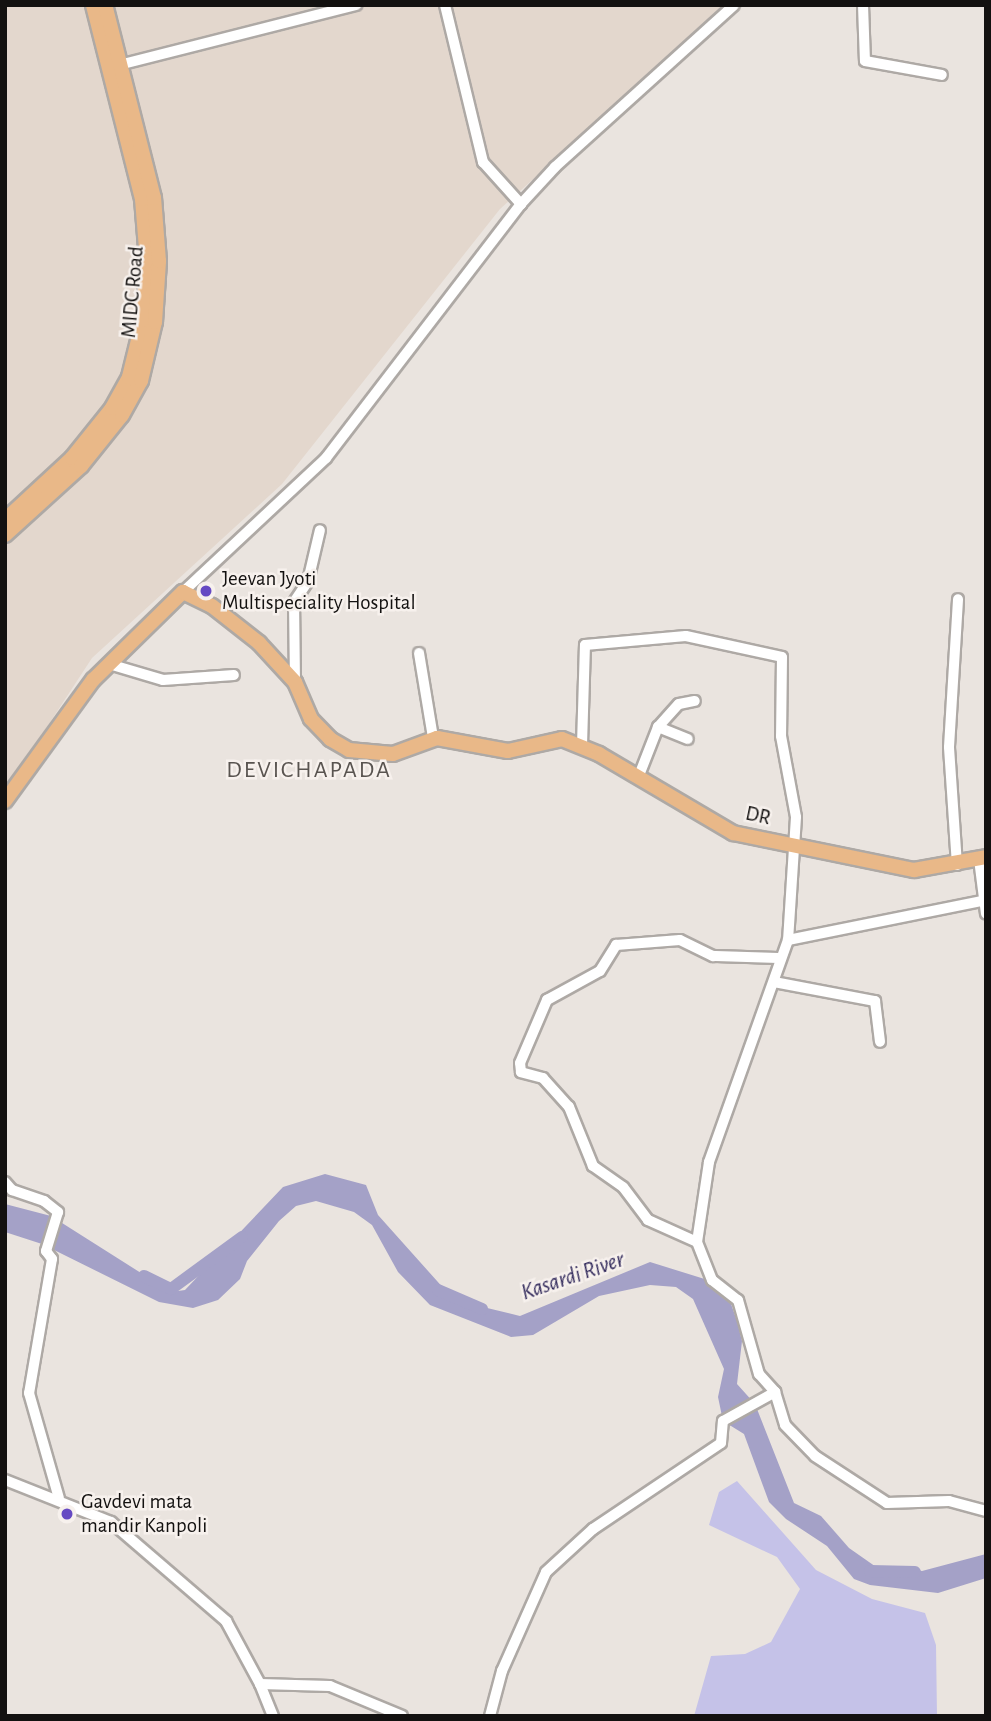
<!DOCTYPE html>
<style>
body{margin:0}
#map{position:relative;width:991px;height:1721px;overflow:hidden;background:#eae4df;font-family:"Alegreya Sans",sans-serif}
div>[style]{position:absolute}
.built>*{inset:0;background:#e3d7cd}
.green>*{inset:0;background:#c5c2e8}
.water>*{inset:0;background:#a4a1c7}
.river>*{height:12px;margin:-6px;padding:0 6px;transform-origin:6px;border-radius:6px;background:#a4a1c7}
.roads{filter:drop-shadow(2px 0 #aea9a5) drop-shadow(-2px 0 #aea9a5) drop-shadow(0 2px #aea9a5) drop-shadow(0 -2px #aea9a5)}
.minor>*{height:10px;margin:-5px;padding:0 5px;transform-origin:5px;border-radius:5px;background:#fff}
.major>*{height:14px;margin:-7px;padding:0 7px;transform-origin:7px;border-radius:7px;background:#e9b888}
.dots>*{width:19px;height:19px;translate:-50% -50%;box-sizing:border-box;border:4px solid #f7f1ed;border-radius:50%}
span{translate:-50% -50%;white-space:nowrap;text-align:center;line-height:1.15;-webkit-text-stroke:5px #f7f1ed;paint-order:stroke}
.street-label{font-size:21px;color:#131110}
.poi-label{font-size:21px;color:#131110}
.left{translate:0 -50%;text-align:left}
.water-label{font-size:23px;color:#342c5d;font-style:italic}
.quarter-label{font-size:24px;color:#595450;letter-spacing:2px}
.frame{position:absolute;inset:0;border:7px solid #131110;pointer-events:none}
</style>
<div id="map">
<div class="built">
<i style="clip-path:polygon(5px 5px,728px 5px,500px 209px,282px 484px,92px 658px,5px 791px)"></i>
</div>
<div class="green">
<i style="clip-path:polygon(737px 1481px,816px 1570px,872px 1599px,925px 1613px,936px 1645px,937px 1716px,694px 1716px,711px 1656px,745px 1654px,771px 1642px,800px 1589px,777px 1557px,709px 1525px,719px 1492px)"></i>
</div>
<div class="water">
<i style="clip-path:polygon(325px 1174px,366px 1185px,378px 1215px,454px 1300px,520px 1316px,650px 1262px,711px 1281px,730px 1301px,737px 1321px,742px 1341px,737px 1384px,755px 1404px,794px 1503px,821px 1516px,849px 1548px,879px 1569px,898px 1574px,900px 1567px,922px 1571px,986px 1554px,986px 1578px,938px 1593px,870px 1585px,854px 1579px,827px 1546px,786px 1519px,769px 1502px,744px 1434px,723px 1421px,718px 1397px,724px 1369px,693px 1299px,676px 1287px,650px 1285px,599px 1296px,533px 1335px,511px 1337px,430px 1305px,398px 1272px,372px 1225px,354px 1212px,316px 1201px,296px 1206px,279px 1221px,247px 1261px,240px 1279px,218px 1300px,193px 1308px,159px 1302px,42px 1244px,5px 1232px,5px 1204px,51px 1216px,171px 1292px,185px 1290px,283px 1187px)"></i>
</div>
<div class="river">
<i style="left:144px;top:1276px;width:30px;rotate:26deg"></i>
<i style="left:171px;top:1289px;width:88px;rotate:-36.2deg"></i>
<i style="left:438px;top:1290px;width:48px;rotate:23.4deg"></i>
<i style="left:870px;top:1571px;width:45px;rotate:1.3deg"></i>
</div>
<div class="roads">
<div class="minor">
<i style="left:445px;top:5px;width:162px;rotate:76.4deg"></i>
<i style="left:483px;top:162px;width:57px;rotate:47.9deg"></i>
<i style="left:863px;top:5px;width:56px;rotate:88deg"></i>
<i style="left:865px;top:61px;width:78px;rotate:10.3deg"></i>
<i style="left:115px;top:66px;width:249px;rotate:-14.2deg"></i>
<i style="left:183px;top:592px;width:196px;rotate:-43.1deg"></i>
<i style="left:326px;top:458px;width:320px;rotate:-52.5deg"></i>
<i style="left:521px;top:204px;width:50px;rotate:-47.4deg"></i>
<i style="left:555px;top:167px;width:241px;rotate:-42.1deg"></i>
<i style="left:419px;top:653px;width:86px;rotate:80.6deg"></i>
<i style="left:109px;top:664px;width:56px;rotate:16.5deg"></i>
<i style="left:163px;top:680px;width:71px;rotate:-4deg"></i>
<i style="left:295px;top:682px;width:80px;rotate:-90.7deg"></i>
<i style="left:294px;top:602px;width:25px;rotate:-56deg"></i>
<i style="left:308px;top:581px;width:52px;rotate:-76.8deg"></i>
<i style="left:658px;top:727px;width:32px;rotate:22deg"></i>
<i style="left:582px;top:745px;width:100px;rotate:-88.3deg"></i>
<i style="left:585px;top:645px;width:101px;rotate:-5.1deg"></i>
<i style="left:686px;top:636px;width:98px;rotate:12.3deg"></i>
<i style="left:782px;top:657px;width:79px;rotate:90.7deg"></i>
<i style="left:781px;top:736px;width:82px;rotate:79.5deg"></i>
<i style="left:796px;top:817px;width:123px;rotate:93.7deg"></i>
<i style="left:788px;top:940px;width:236px;rotate:109.6deg"></i>
<i style="left:709px;top:1162px;width:81px;rotate:98.5deg"></i>
<i style="left:697px;top:1242px;width:41px;rotate:68.5deg"></i>
<i style="left:712px;top:1280px;width:33px;rotate:38deg"></i>
<i style="left:738px;top:1300px;width:77px;rotate:74.2deg"></i>
<i style="left:759px;top:1374px;width:24px;rotate:48deg"></i>
<i style="left:775px;top:1392px;width:34px;rotate:73deg"></i>
<i style="left:785px;top:1425px;width:43px;rotate:45.9deg"></i>
<i style="left:815px;top:1456px;width:86px;rotate:33.1deg"></i>
<i style="left:887px;top:1503px;width:62px;rotate:-1.8deg"></i>
<i style="left:949px;top:1501px;width:38px;rotate:15deg"></i>
<i style="left:638px;top:778px;width:55px;rotate:-68.6deg"></i>
<i style="left:658px;top:727px;width:31px;rotate:-48deg"></i>
<i style="left:679px;top:704px;width:16px;rotate:-11deg"></i>
<i style="left:979px;top:859px;width:55px;rotate:82.7deg"></i>
<i style="left:957px;top:865px;width:118px;rotate:-93.9deg"></i>
<i style="left:949px;top:747px;width:148px;rotate:-86.5deg"></i>
<i style="left:788px;top:940px;width:202px;rotate:-11.4deg"></i>
<i style="left:774px;top:982px;width:103px;rotate:10.7deg"></i>
<i style="left:875px;top:1001px;width:41px;rotate:83deg"></i>
<i style="left:5px;top:1182px;width:11px;rotate:49deg"></i>
<i style="left:12px;top:1190px;width:34px;rotate:19deg"></i>
<i style="left:44px;top:1201px;width:18px;rotate:38deg"></i>
<i style="left:58px;top:1212px;width:41px;rotate:107.1deg"></i>
<i style="left:46px;top:1251px;width:10px;rotate:53deg"></i>
<i style="left:52px;top:1259px;width:136px;rotate:99.7deg"></i>
<i style="left:29px;top:1393px;width:109px;rotate:74.1deg"></i>
<i style="left:697px;top:1242px;width:54px;rotate:-155.8deg"></i>
<i style="left:648px;top:1220px;width:41px;rotate:-127.1deg"></i>
<i style="left:623px;top:1187px;width:37px;rotate:-145deg"></i>
<i style="left:593px;top:1166px;width:64px;rotate:-112.1deg"></i>
<i style="left:569px;top:1107px;width:39px;rotate:-132deg"></i>
<i style="left:543px;top:1078px;width:23px;rotate:-165deg"></i>
<i style="left:521px;top:1072px;width:9px;rotate:-96deg"></i>
<i style="left:520px;top:1063px;width:69px;rotate:-66.8deg"></i>
<i style="left:547px;top:1000px;width:60px;rotate:-28.7deg"></i>
<i style="left:600px;top:971px;width:31px;rotate:-58deg"></i>
<i style="left:616px;top:945px;width:64px;rotate:-4.5deg"></i>
<i style="left:680px;top:940px;width:37px;rotate:26deg"></i>
<i style="left:713px;top:956px;width:68px;rotate:1.7deg"></i>
<i style="left:5px;top:1480px;width:114px;rotate:21.6deg"></i>
<i style="left:111px;top:1522px;width:152px;rotate:40.7deg"></i>
<i style="left:226px;top:1621px;width:72px;rotate:61.6deg"></i>
<i style="left:260px;top:1684px;width:70px;rotate:1.6deg"></i>
<i style="left:330px;top:1686px;width:78px;rotate:22.6deg"></i>
<i style="left:260px;top:1684px;width:35px;rotate:68deg"></i>
<i style="left:490px;top:1716px;width:47px;rotate:-75.1deg"></i>
<i style="left:502px;top:1671px;width:108px;rotate:-66deg"></i>
<i style="left:546px;top:1572px;width:64px;rotate:-42.5deg"></i>
<i style="left:593px;top:1529px;width:154px;rotate:-33.9deg"></i>
<i style="left:721px;top:1443px;width:22px;rotate:-85deg"></i>
<i style="left:723px;top:1421px;width:60px;rotate:-29.1deg"></i>
</div>
<div class="major">
<i style="left:5px;top:520px;width:91px;rotate:-42.8deg"></i>
<i style="left:72px;top:458px;width:64px;rotate:-51.3deg"></i>
<i style="left:112px;top:408px;width:35px;rotate:-61deg"></i>
<i style="left:129px;top:377px;width:59px;rotate:-76.2deg"></i>
<i style="left:143px;top:320px;width:59px;rotate:-86.1deg"></i>
<i style="left:147px;top:261px;width:62px;rotate:-94.6deg"></i>
<i style="left:142px;top:199px;width:200px;rotate:-104.2deg"></i>
<i style="left:5px;top:535px;width:103px;rotate:-42.2deg"></i>
<i style="left:81px;top:466px;width:65px;rotate:-51.2deg"></i>
<i style="left:122px;top:415px;width:39px;rotate:-61deg"></i>
<i style="left:141px;top:381px;width:61px;rotate:-76.7deg"></i>
<i style="left:155px;top:322px;width:61px;rotate:-86.2deg"></i>
<i style="left:159px;top:261px;width:63px;rotate:-94.5deg"></i>
<i style="left:154px;top:198px;width:199px;rotate:-104.2deg"></i>
<i style="left:5px;top:801px;width:150px;rotate:-54deg"></i>
<i style="left:93px;top:680px;width:126px;rotate:-44.4deg"></i>
<i style="left:183px;top:592px;width:32px;rotate:26deg"></i>
<i style="left:212px;top:606px;width:60px;rotate:38.2deg"></i>
<i style="left:259px;top:643px;width:53px;rotate:47.3deg"></i>
<i style="left:295px;top:682px;width:40px;rotate:66.6deg"></i>
<i style="left:311px;top:719px;width:28px;rotate:46deg"></i>
<i style="left:330px;top:739px;width:22px;rotate:30deg"></i>
<i style="left:349px;top:750px;width:44px;rotate:5.2deg"></i>
<i style="left:393px;top:754px;width:47px;rotate:-20deg"></i>
<i style="left:437px;top:738px;width:72px;rotate:10.4deg"></i>
<i style="left:508px;top:751px;width:55px;rotate:-12.5deg"></i>
<i style="left:562px;top:739px;width:40px;rotate:22deg"></i>
<i style="left:599px;top:754px;width:156px;rotate:30.5deg"></i>
<i style="left:733px;top:833px;width:185px;rotate:11.6deg"></i>
<i style="left:914px;top:870px;width:73px;rotate:-10.2deg"></i>
</div>
</div>
<div class="dots">
<i style="left:206px;top:591px;background:#664ac3"></i>
<i style="left:67px;top:1514px;background:#664ac3"></i>
</div>
<div class="street-label">
<span style="left:133px;top:292px;rotate:-85deg">MIDC Road</span>
<span style="left:758px;top:816px;rotate:12deg">DR</span>
</div>
<div class="poi-label">
<span class="left" style="left:222px;top:591px">Jeevan Jyoti<br>Multispeciality Hospital</span>
<span class="left" style="left:81px;top:1514px">Gavdevi mata<br>mandir Kanpoli</span>
</div>
<div class="water-label">
<span style="left:573px;top:1277px;rotate:-19deg">Kasardi River</span>
</div>
<div class="quarter-label">
<span style="left:309px;top:771px">DEVICHAPADA</span>
</div>
<div class="frame"></div>
</div>
